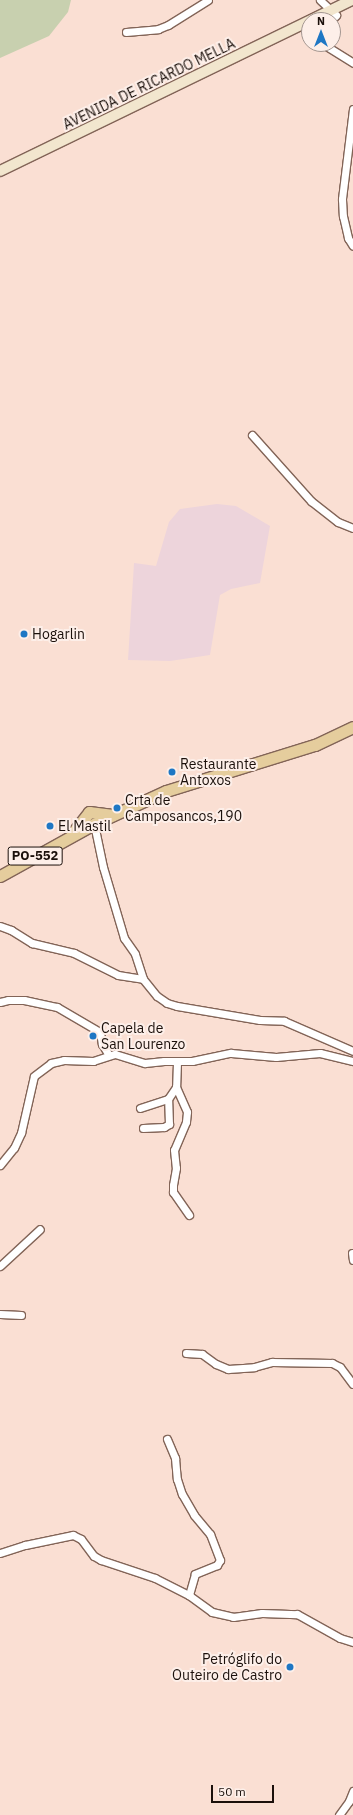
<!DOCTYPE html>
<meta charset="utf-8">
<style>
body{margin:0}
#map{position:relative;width:353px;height:1815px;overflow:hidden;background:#fadfd3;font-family:"IBM Plex Sans",sans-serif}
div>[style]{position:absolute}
.industrial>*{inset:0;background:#edd4db}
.green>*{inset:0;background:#c8d0af}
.roads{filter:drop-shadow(1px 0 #826457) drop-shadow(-1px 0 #826457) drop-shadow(0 1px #826457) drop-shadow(0 -1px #826457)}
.street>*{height:7px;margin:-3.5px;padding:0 3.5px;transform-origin:3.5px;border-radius:3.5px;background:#fff}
.secondary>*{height:10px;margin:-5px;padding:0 5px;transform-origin:5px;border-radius:5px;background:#f2e6ce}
.primary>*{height:11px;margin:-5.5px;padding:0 5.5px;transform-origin:5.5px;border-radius:5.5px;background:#e5cd9d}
.dots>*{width:11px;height:11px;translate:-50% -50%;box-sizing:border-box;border:2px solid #fdefe9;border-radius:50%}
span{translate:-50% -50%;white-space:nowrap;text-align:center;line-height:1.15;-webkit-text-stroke:4px #fdefe9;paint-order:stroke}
.shield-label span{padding:1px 3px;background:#fdefe9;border:1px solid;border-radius:3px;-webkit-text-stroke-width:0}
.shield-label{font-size:13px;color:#1b100b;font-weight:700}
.street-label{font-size:14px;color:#1b100b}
.poi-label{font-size:14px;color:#1b100b}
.left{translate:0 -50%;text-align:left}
.right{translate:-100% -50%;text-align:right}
.north{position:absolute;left:301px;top:12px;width:40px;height:40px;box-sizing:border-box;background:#fdefe9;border:1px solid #a39690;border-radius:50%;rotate:0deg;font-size:11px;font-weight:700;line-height:16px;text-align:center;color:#1b100b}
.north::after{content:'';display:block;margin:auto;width:14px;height:18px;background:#1e77c4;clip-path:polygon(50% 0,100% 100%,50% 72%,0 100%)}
.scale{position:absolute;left:211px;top:1785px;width:63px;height:18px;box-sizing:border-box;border:2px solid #1b100b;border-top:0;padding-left:5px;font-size:12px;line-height:14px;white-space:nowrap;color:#1b100b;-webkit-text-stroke:3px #fdefe9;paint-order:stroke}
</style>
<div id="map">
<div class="industrial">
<i style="clip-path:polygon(217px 504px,236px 506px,270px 526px,260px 583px,231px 589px,220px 595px,210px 655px,170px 661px,128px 660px,134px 563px,156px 566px,169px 522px,180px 509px)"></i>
</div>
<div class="green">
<i style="clip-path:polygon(0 0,71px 0,68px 12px,49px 36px,0 58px)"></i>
</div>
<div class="roads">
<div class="street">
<i style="left:320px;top:0;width:22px;rotate:43deg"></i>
<i style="left:336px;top:15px;width:6px;rotate:129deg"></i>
<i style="left:126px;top:32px;width:32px;rotate:-5deg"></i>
<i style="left:158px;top:29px;width:11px;rotate:-22deg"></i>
<i style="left:168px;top:25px;width:47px;rotate:-32deg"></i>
<i style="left:323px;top:44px;width:36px;rotate:32deg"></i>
<i style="left:353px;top:109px;width:91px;rotate:97deg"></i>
<i style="left:342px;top:199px;width:17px;rotate:87deg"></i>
<i style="left:343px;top:216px;width:23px;rotate:77deg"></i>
<i style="left:348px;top:238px;width:9px;rotate:58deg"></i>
<i style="left:252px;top:435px;width:89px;rotate:48.2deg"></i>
<i style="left:311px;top:501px;width:34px;rotate:38deg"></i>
<i style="left:338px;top:522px;width:16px;rotate:22deg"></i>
<i style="left:94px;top:824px;width:44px;rotate:78.2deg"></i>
<i style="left:103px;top:867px;width:74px;rotate:73.5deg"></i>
<i style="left:124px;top:938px;width:19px;rotate:55deg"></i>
<i style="left:135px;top:954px;width:26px;rotate:72deg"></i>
<i style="left:143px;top:979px;width:22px;rotate:51deg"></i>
<i style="left:157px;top:996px;width:12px;rotate:35deg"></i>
<i style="left:167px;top:1003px;width:10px;rotate:17deg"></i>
<i style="left:177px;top:1006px;width:84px;rotate:9.6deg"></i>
<i style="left:260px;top:1020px;width:24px;rotate:2deg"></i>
<i style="left:284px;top:1021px;width:75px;rotate:23.5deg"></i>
<i style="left:0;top:926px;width:12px;rotate:20deg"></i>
<i style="left:11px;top:930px;width:25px;rotate:32deg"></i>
<i style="left:32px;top:943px;width:43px;rotate:13.4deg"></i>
<i style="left:74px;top:953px;width:49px;rotate:26.6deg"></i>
<i style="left:118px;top:975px;width:25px;rotate:9deg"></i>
<i style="left:0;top:1002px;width:8px;rotate:-14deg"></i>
<i style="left:8px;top:1000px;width:16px"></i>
<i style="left:24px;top:1000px;width:34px;rotate:12deg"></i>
<i style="left:57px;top:1007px;width:50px;rotate:30.2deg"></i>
<i style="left:100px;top:1032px;width:12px;rotate:81deg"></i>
<i style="left:102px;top:1044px;width:13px;rotate:58deg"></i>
<i style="left:177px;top:1062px;width:25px;rotate:92deg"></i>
<i style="left:176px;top:1087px;width:27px;rotate:66deg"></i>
<i style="left:187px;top:1112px;width:10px;rotate:96deg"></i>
<i style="left:186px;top:1122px;width:30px;rotate:113deg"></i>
<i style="left:174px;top:1150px;width:18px;rotate:84deg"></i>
<i style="left:176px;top:1168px;width:17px;rotate:100deg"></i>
<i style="left:173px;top:1185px;width:7px;rotate:90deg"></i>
<i style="left:173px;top:1192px;width:28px;rotate:55deg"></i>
<i style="left:140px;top:1108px;width:29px;rotate:-18deg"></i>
<i style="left:143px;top:1128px;width:21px;rotate:-3deg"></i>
<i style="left:164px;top:1127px;width:6px;rotate:-31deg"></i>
<i style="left:169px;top:1124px;width:25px;rotate:-92deg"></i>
<i style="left:168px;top:1099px;width:14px;rotate:-56deg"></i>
<i style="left:0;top:1165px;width:22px;rotate:-51deg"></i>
<i style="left:14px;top:1148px;width:17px;rotate:-65deg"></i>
<i style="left:21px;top:1133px;width:58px;rotate:-77.2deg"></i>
<i style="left:34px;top:1076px;width:21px;rotate:-37deg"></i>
<i style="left:51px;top:1063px;width:13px;rotate:-13deg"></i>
<i style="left:64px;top:1060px;width:29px;rotate:2deg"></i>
<i style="left:93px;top:1061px;width:23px;rotate:-18deg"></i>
<i style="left:115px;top:1054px;width:31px;rotate:17deg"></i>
<i style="left:145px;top:1063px;width:19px;rotate:-6deg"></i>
<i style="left:164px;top:1061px;width:28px"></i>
<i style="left:192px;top:1061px;width:40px;rotate:-12deg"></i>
<i style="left:231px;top:1053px;width:45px;rotate:5.1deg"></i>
<i style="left:276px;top:1057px;width:44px;rotate:-5.2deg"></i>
<i style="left:320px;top:1053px;width:34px;rotate:14deg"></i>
<i style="left:352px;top:1253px;width:7px;rotate:82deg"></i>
<i style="left:0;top:1266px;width:54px;rotate:-42.8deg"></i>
<i style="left:0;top:1314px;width:21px;rotate:3deg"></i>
<i style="left:186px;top:1353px;width:16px;rotate:4deg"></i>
<i style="left:202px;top:1354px;width:17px;rotate:36deg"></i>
<i style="left:216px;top:1364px;width:13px;rotate:23deg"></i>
<i style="left:228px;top:1369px;width:26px;rotate:-4deg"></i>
<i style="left:254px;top:1367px;width:19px;rotate:-16deg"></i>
<i style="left:272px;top:1362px;width:60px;rotate:1deg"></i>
<i style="left:332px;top:1363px;width:9px;rotate:27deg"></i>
<i style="left:340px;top:1367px;width:21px;rotate:53deg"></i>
<i style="left:167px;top:1439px;width:21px;rotate:67deg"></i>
<i style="left:175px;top:1458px;width:21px;rotate:85deg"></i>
<i style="left:177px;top:1479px;width:16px;rotate:72deg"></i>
<i style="left:182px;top:1494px;width:24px;rotate:60deg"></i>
<i style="left:194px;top:1515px;width:25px;rotate:50deg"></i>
<i style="left:210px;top:1534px;width:28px;rotate:69deg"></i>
<i style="left:220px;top:1560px;width:6px;rotate:121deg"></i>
<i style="left:217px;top:1565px;width:24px;rotate:158deg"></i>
<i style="left:195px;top:1574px;width:22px;rotate:106deg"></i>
<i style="left:0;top:1553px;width:26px;rotate:-18deg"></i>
<i style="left:25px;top:1545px;width:49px;rotate:-11.8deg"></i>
<i style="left:73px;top:1535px;width:9px;rotate:27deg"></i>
<i style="left:81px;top:1539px;width:21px;rotate:53deg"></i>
<i style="left:94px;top:1556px;width:8px;rotate:30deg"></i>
<i style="left:101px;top:1560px;width:57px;rotate:18.4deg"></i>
<i style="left:155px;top:1578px;width:39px;rotate:27deg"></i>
<i style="left:190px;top:1596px;width:27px;rotate:36deg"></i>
<i style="left:212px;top:1612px;width:22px;rotate:13deg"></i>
<i style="left:233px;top:1617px;width:29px;rotate:-8deg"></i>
<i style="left:262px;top:1613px;width:35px;rotate:2deg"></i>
<i style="left:297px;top:1614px;width:49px;rotate:29.2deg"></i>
<i style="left:340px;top:1638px;width:14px;rotate:17deg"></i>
<i style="left:339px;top:1815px;width:17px;rotate:-54deg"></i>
<i style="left:349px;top:1801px;width:11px;rotate:-68deg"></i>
</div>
<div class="secondary">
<i style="left:311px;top:20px;width:46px;rotate:-26deg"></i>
<i style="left:0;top:171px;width:343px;rotate:-25.9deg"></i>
</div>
<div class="primary">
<i style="left:72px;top:834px;width:28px;rotate:-52deg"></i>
<i style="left:89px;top:812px;width:24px;rotate:7deg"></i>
<i style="left:0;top:876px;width:107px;rotate:-29deg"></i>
<i style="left:94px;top:824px;width:79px;rotate:-24.6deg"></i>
<i style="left:166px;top:791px;width:156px;rotate:-17.2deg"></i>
<i style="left:315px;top:745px;width:42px;rotate:-25.3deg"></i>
</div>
</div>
<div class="dots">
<i style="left:24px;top:634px;background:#1e77c4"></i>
<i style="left:172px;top:772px;background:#1e77c4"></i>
<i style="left:117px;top:808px;background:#1e77c4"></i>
<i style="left:50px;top:826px;background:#1e77c4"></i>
<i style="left:93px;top:1036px;background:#1e77c4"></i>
<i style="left:290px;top:1667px;background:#1e77c4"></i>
</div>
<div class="shield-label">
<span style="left:35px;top:856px">PO-552</span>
</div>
<div class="street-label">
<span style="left:149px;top:84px;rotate:-26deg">AVENIDA DE RICARDO MELLA</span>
</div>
<div class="poi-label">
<span class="left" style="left:32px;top:634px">Hogarlin</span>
<span class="left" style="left:180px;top:772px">Restaurante<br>Antoxos</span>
<span class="left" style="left:125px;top:808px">Crta de<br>Camposancos,190</span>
<span class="left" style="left:58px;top:826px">El Mastil</span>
<span class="left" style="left:101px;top:1036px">Capela de<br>San Lourenzo</span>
<span class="right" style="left:282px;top:1667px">Petróglifo do<br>Outeiro de Castro</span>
</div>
<div class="north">N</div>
<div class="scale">50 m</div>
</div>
